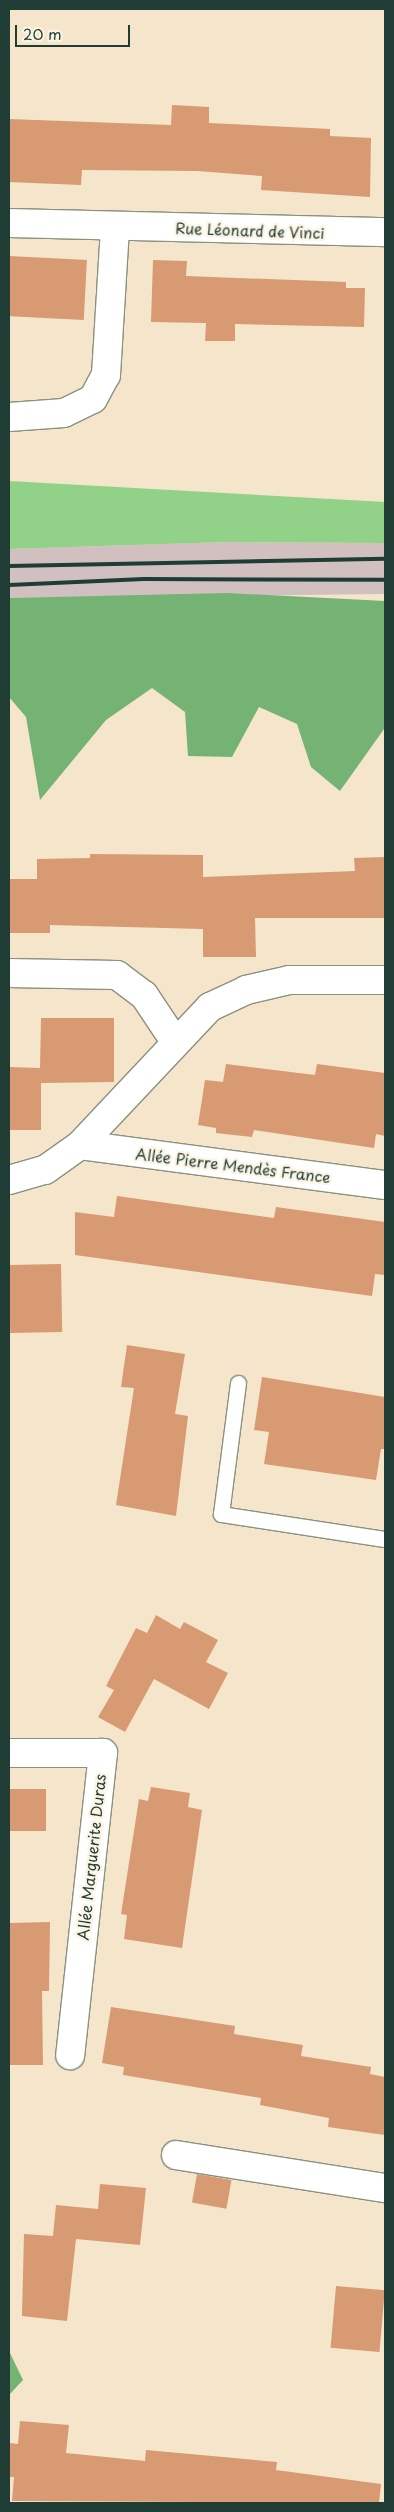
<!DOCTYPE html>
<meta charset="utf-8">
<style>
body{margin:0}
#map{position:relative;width:394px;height:2512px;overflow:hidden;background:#f5e5ca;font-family:"Playpen Sans",sans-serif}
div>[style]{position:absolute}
.industrial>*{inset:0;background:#d2bfc0}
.green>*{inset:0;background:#91d188}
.forest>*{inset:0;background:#74b374}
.building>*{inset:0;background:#d79a73;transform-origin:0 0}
.roads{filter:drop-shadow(1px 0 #8a917f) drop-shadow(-1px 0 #8a917f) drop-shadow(0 1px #8a917f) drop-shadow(0 -1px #8a917f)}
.lane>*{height:15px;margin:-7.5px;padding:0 7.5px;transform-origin:7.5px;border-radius:7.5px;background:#fff}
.street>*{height:28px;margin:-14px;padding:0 14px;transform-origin:14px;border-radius:14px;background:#fff}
.rail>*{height:4px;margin:-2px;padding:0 2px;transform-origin:2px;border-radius:2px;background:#1f3d34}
span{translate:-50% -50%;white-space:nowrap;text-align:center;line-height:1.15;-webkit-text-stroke:5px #fcf5e5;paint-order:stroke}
.street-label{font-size:15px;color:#1f3d34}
.frame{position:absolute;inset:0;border:10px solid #1f3d34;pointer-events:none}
.scale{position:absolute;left:15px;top:25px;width:115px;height:22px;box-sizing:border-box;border:2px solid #1f3d34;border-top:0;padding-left:6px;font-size:15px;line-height:18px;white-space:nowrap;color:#1f3d34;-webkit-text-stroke:4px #fcf5e5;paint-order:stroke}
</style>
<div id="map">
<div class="industrial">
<i style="clip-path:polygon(227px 542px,385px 543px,385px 594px,9px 598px,9px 549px)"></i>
</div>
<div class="green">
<i style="clip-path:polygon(9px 481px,385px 502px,385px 543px,227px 542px,9px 549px)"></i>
</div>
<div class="forest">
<i style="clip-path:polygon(227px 593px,385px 601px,385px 739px,384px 729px,340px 791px,311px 767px,297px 724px,259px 707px,232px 757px,188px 756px,185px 712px,152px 688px,106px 720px,40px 800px,26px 717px,9px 697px,9px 598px)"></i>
<i style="clip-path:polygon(9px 2351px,23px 2380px,9px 2395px)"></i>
</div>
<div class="building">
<i style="clip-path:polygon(172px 105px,209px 107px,209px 123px,330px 129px,330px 136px,371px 138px,370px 197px,261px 190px,262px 176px,197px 171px,82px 170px,81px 185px,9px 182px,9px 119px,171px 125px)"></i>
<i style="left:9px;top:256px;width:78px;height:60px;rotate:3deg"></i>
<i style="clip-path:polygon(153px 260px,187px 261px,186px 276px,346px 282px,346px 288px,365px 288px,364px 327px,235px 324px,235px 341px,205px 341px,206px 323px,151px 322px)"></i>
<i style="clip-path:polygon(90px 854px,203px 855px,203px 877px,355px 871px,354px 858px,385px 857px,385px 918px,255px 918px,256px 957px,203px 957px,203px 929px,50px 925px,50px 933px,9px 933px,9px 879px,37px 879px,37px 859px,90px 858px)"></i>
<i style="clip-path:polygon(41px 1018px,114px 1018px,114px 1082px,41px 1083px,41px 1130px,9px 1130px,9px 1067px,40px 1068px)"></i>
<i style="clip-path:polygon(226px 1064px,315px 1075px,317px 1064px,385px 1073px,385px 1136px,376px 1134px,374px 1148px,254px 1130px,252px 1137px,216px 1133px,216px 1128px,198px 1125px,205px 1080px,223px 1082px)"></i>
<i style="clip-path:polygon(117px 1196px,274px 1218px,276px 1207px,385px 1222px,385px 1275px,375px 1274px,372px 1296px,75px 1255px,75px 1212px,114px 1217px)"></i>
<i style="left:61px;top:1264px;width:68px;height:52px;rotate:89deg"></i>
<i style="clip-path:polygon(127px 1345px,185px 1354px,175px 1414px,188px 1416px,176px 1516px,116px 1505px,134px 1388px,121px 1387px)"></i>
<i style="clip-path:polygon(262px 1377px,385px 1397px,385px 1449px,381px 1449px,376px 1480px,264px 1464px,269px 1432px,254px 1430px)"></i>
<i style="clip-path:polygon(156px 1615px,180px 1629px,184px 1622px,218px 1640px,206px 1662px,228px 1673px,209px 1709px,154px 1679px,125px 1732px,98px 1717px,114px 1690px,106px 1686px,136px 1628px,147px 1633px)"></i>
<i style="clip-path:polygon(151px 1787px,190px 1793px,188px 1807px,202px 1810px,182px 1948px,124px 1939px,127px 1915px,121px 1914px,139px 1799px,148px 1801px)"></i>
<i style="left:9px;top:1789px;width:37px;height:42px"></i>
<i style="clip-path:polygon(50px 1922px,49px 1991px,42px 1991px,43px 2065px,9px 2065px,9px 1923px)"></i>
<i style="clip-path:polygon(111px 2007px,235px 2026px,234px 2034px,303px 2045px,301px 2056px,371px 2067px,370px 2074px,385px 2077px,385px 2135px,328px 2127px,329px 2118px,260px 2105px,261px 2098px,123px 2075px,124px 2067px,102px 2063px)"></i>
<i style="left:197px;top:2174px;width:35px;height:29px;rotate:10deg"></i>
<i style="clip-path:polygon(100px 2184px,146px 2188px,140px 2245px,76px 2239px,67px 2321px,22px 2316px,24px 2234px,53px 2236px,56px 2205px,98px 2209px)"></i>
<i style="left:336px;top:2286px;width:49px;height:62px;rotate:5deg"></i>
<i style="clip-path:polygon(20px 2421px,69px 2425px,66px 2453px,145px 2461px,146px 2450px,277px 2462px,276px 2470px,381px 2484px,379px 2503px,12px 2501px,14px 2477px,9px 2477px,9px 2443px,18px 2444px)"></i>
</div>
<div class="roads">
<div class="lane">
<i style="left:238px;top:1383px;width:132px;rotate:97.4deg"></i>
<i style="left:221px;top:1514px;width:166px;rotate:8.7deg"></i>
</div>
<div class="street">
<i style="left:9px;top:223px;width:376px;rotate:1.4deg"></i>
<i style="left:9px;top:417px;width:55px;rotate:-4.2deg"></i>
<i style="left:64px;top:413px;width:32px;rotate:-26deg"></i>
<i style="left:93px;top:399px;width:27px;rotate:-62deg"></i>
<i style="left:106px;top:375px;width:148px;rotate:-86.5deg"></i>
<i style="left:9px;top:973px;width:108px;rotate:1.1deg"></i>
<i style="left:117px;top:975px;width:34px;rotate:37deg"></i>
<i style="left:144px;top:995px;width:54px;rotate:56.3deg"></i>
<i style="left:80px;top:1145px;width:308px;rotate:7.5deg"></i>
<i style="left:9px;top:1180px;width:37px;rotate:-16deg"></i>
<i style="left:45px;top:1170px;width:43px;rotate:-35.5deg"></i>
<i style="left:80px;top:1145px;width:190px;rotate:-46.7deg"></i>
<i style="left:210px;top:1007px;width:40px;rotate:-25deg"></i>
<i style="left:246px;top:990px;width:44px;rotate:-13.1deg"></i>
<i style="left:289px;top:980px;width:96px"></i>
<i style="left:9px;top:1753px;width:94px"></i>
<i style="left:103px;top:1753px;width:304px;rotate:96.2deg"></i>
<i style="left:176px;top:2155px;width:212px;rotate:9deg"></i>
</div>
</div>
<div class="rail">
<i style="left:9px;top:566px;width:376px;rotate:-1.1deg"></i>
<i style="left:9px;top:585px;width:135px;rotate:-2.5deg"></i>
<i style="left:144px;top:579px;width:241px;rotate:0.2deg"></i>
</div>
<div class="street-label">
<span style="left:250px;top:230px;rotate:2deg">Rue Léonard de Vinci</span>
<span style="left:233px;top:1165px;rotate:7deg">Allée Pierre Mendès France</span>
<span style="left:91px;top:1857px;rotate:-84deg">Allée Marguerite Duras</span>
</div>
<div class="frame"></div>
<div class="scale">20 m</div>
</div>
